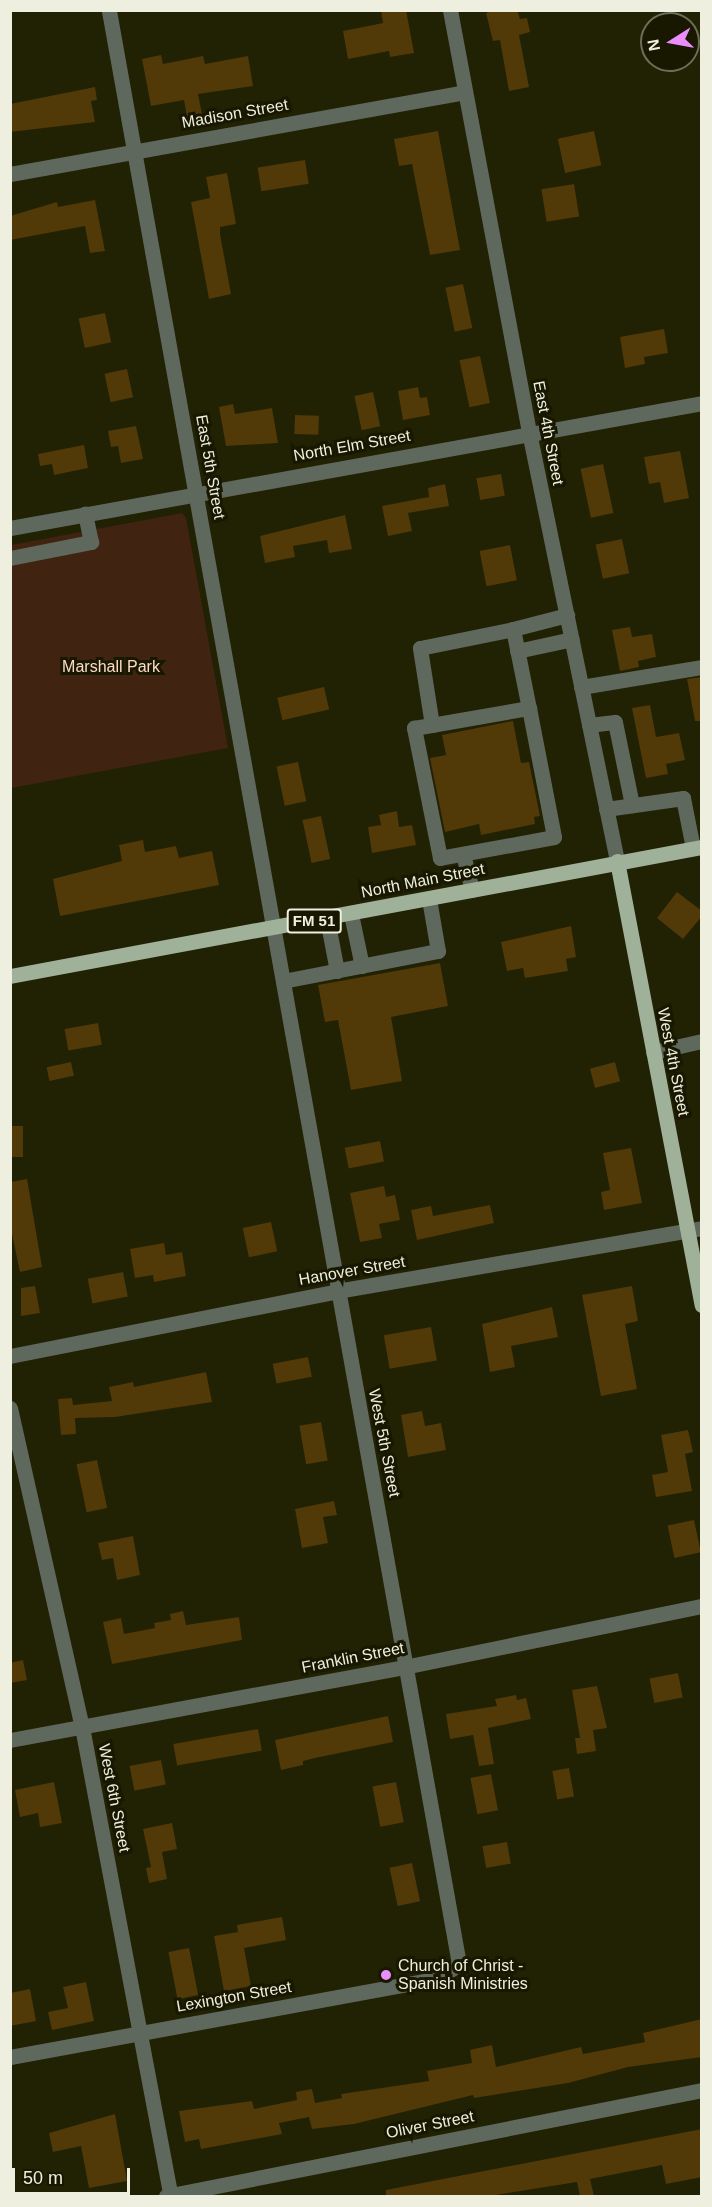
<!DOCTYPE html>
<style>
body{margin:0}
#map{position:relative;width:712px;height:2207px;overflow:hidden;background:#212104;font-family:Arial,sans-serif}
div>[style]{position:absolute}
.green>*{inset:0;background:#412312}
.building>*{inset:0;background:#513908;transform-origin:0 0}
.minor>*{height:15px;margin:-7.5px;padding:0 7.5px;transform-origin:7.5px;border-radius:7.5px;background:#5f685c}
.major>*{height:15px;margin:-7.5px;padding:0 7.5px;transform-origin:7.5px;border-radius:7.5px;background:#a0b19a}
.dots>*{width:16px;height:16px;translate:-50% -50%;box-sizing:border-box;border:3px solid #181700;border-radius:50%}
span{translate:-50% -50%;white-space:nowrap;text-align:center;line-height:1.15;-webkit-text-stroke:6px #181700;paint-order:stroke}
.shield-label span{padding:2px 4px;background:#181700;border:2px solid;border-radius:4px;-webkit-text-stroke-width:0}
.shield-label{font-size:15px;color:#eeefde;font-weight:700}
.street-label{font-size:16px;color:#eeefde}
.park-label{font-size:16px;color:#fdd9c6}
.poi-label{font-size:16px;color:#eeefde}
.left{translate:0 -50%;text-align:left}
.frame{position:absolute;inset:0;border:12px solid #eeefde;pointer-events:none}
.north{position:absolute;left:640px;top:12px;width:60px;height:60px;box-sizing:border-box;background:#181700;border:2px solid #6e6d59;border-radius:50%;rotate:259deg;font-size:16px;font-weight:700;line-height:24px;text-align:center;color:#eeefde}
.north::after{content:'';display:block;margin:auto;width:21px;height:27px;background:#ea8dfd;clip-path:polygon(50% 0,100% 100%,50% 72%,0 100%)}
.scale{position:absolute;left:12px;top:2168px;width:118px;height:27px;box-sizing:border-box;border:3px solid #eeefde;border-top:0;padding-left:8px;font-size:18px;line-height:21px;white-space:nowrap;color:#eeefde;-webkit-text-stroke:4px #181700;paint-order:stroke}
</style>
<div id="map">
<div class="green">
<i style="clip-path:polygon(182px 513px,186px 518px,228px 748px,11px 788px,11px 545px)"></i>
</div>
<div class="building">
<i style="clip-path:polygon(381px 10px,406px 10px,414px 53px,390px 57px,389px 51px,348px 59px,343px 31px,383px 23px)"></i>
<i style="clip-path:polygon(495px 10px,517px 10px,520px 19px,527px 18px,530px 32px,519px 35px,529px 87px,509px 91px,500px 40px,493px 41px,486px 13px)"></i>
<i style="clip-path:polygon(161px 55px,163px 64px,203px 56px,205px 64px,248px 56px,253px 86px,198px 94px,203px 119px,188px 122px,184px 100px,151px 106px,142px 59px)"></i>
<i style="clip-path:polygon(95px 87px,97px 100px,91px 101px,95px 122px,10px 132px,10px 104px)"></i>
<i style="clip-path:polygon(438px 131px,460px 250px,430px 255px,412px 164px,399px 166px,394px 139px)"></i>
<i style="left:594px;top:131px;width:35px;height:37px;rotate:78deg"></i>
<i style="left:305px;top:160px;width:24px;height:48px;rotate:81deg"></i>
<i style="clip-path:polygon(227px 173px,236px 224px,220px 227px,220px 234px,231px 294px,209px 299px,191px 202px,210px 198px,206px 177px)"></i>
<i style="left:574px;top:184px;width:33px;height:33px;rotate:81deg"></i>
<i style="clip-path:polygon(95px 200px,105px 251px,90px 253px,85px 226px,10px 240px,10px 216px,57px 202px,58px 207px)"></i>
<i style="left:463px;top:284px;width:45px;height:18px;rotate:78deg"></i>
<i style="left:105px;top:313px;width:30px;height:27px;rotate:78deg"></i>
<i style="clip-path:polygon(664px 329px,668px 353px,644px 357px,645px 364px,625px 368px,620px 337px)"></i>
<i style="left:480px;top:356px;width:48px;height:21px;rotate:78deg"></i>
<i style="left:127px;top:369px;width:29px;height:23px;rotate:78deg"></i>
<i style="clip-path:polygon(418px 387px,420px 398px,427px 397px,430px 415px,403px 420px,398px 391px)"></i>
<i style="left:373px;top:392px;width:35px;height:19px;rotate:78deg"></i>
<i style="clip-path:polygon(233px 404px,235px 414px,272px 408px,278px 443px,226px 446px,219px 407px)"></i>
<i style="left:295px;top:415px;width:24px;height:19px;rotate:2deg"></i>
<i style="clip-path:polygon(136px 426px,143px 459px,121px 463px,118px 446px,111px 447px,108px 431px)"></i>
<i style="clip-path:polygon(84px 445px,88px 468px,54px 475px,52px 464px,40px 466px,38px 454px)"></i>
<i style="clip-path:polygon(680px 451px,689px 498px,664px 503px,660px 482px,649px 484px,644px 457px)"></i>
<i style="left:603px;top:464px;width:50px;height:23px;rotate:78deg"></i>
<i style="left:501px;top:474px;width:22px;height:25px;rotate:80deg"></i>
<i style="clip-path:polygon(445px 484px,449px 506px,408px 513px,412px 531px,388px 536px,382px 506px,429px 497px,428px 488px)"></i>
<i style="clip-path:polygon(345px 515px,352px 549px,329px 553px,327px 540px,293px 546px,295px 557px,265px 563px,260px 536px)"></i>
<i style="left:622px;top:539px;width:35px;height:27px;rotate:78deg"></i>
<i style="left:510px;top:545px;width:36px;height:31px;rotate:79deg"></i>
<i style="clip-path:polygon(630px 627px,632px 637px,652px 634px,656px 657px,638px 661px,639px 667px,620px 671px,612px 630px)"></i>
<i style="clip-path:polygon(702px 677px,702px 721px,695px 721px,687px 679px)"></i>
<i style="left:324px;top:687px;width:23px;height:48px;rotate:77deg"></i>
<i style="clip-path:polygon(650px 705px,656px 737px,679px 733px,685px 760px,666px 764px,668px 774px,646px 778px,632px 708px)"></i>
<i style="clip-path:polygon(513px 721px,521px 763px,529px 762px,540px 816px,534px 817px,535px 824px,481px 835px,479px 824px,445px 832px,430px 758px,446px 755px,442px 735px)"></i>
<i style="left:298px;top:762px;width:40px;height:22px;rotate:78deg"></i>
<i style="clip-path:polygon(397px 811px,399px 827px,412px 825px,416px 845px,372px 853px,368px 827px,381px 825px,379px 815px)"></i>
<i style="left:321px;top:816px;width:44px;height:19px;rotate:78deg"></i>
<i style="clip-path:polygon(143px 840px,145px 852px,176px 846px,179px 858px,212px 851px,219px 885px,60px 916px,53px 879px,122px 861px,119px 845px)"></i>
<i style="clip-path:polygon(677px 892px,702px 911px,702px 916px,683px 939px,657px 918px)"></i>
<i style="clip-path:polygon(571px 926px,576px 957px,566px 959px,568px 971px,525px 978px,523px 968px,507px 971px,501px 942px)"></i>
<i style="clip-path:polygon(440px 963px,448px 1006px,391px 1017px,402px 1081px,351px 1090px,338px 1020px,325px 1022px,318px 985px)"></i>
<i style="left:98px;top:1023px;width:22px;height:34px;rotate:80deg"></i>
<i style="left:71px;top:1062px;width:14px;height:25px;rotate:78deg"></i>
<i style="left:615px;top:1062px;width:20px;height:26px;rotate:75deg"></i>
<i style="left:10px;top:1126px;width:13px;height:31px"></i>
<i style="left:380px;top:1141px;width:21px;height:36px;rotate:79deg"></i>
<i style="clip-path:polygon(631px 1148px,642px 1203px,604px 1210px,601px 1192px,610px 1190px,603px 1153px)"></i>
<i style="clip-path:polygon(27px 1179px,42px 1267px,20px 1272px,12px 1234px,10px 1182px)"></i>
<i style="clip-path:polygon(384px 1186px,386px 1197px,395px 1195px,400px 1220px,379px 1224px,382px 1238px,360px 1242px,350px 1193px)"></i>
<i style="clip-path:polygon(490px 1205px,494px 1223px,417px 1240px,411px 1210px,431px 1206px,433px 1216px)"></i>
<i style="left:271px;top:1222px;width:30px;height:29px;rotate:78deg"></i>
<i style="clip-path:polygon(164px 1243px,166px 1255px,182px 1252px,186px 1276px,154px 1282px,153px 1275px,135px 1278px,130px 1249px)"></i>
<i style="left:123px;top:1272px;width:25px;height:36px;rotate:79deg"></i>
<i style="clip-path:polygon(35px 1286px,40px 1313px,21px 1316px,21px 1288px)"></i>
<i style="clip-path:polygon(632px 1286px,638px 1321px,625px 1324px,637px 1389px,601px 1396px,582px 1295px)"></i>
<i style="clip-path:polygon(552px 1307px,558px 1337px,511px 1346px,515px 1367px,490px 1372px,482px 1324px)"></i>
<i style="left:431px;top:1327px;width:34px;height:48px;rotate:80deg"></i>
<i style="left:308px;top:1357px;width:20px;height:36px;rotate:79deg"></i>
<i style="clip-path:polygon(206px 1372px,212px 1402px,115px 1417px,75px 1418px,76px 1434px,61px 1435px,58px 1399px,72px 1398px,73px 1405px,112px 1401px,109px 1387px,133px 1382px,134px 1387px)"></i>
<i style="clip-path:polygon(422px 1411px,425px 1426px,441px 1423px,446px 1450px,408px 1457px,401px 1415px)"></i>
<i style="left:321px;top:1422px;width:39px;height:22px;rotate:80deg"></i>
<i style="clip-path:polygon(688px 1430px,693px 1452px,685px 1454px,692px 1491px,656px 1497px,652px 1475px,668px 1472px,661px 1435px)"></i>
<i style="left:97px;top:1460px;width:49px;height:21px;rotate:78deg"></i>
<i style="clip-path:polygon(334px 1501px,337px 1515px,323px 1517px,328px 1543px,302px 1548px,295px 1509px)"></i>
<i style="left:694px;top:1520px;width:33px;height:27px;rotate:78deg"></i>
<i style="clip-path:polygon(133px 1536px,140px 1575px,117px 1580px,113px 1558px,102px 1560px,98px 1543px)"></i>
<i style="clip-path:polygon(183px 1611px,186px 1625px,239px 1617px,242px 1640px,112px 1664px,103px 1622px,121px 1618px,124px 1634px,155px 1628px,154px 1623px,171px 1620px,170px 1614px)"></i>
<i style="clip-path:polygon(23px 1660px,27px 1680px,10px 1683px,10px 1663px)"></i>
<i style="left:678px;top:1673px;width:25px;height:29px;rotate:79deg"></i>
<i style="clip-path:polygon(597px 1686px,607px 1728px,593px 1730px,596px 1751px,577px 1754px,575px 1738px,580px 1738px,572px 1690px)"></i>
<i style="clip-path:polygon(516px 1695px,517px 1700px,526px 1698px,531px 1719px,488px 1728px,494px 1764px,479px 1766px,473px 1735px,450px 1739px,446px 1714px,497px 1706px,495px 1699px)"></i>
<i style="clip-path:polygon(388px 1716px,393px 1742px,315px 1758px,303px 1761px,303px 1765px,281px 1770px,275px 1740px)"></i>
<i style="left:258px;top:1729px;width:22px;height:86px;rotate:80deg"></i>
<i style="left:161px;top:1760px;width:25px;height:32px;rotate:79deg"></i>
<i style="left:569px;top:1768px;width:29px;height:17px;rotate:80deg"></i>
<i style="left:491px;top:1774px;width:37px;height:21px;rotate:79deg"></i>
<i style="clip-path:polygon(54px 1782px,62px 1823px,40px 1827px,38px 1813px,20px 1817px,15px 1790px)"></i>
<i style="left:396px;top:1782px;width:41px;height:24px;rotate:79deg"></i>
<i style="clip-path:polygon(172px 1823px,177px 1849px,162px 1852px,167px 1879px,149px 1883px,146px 1868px,151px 1867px,143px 1829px)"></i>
<i style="left:507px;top:1842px;width:22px;height:25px;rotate:80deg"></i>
<i style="left:412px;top:1863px;width:39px;height:23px;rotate:78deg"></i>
<i style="clip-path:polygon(282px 1917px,286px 1940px,244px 1948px,251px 1986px,224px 1991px,214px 1936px,238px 1932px,237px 1925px)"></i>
<i style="left:189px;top:1948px;width:48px;height:21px;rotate:79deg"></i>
<i style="clip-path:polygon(86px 1982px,94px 2021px,52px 2030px,48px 2012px,68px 2008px,63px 1987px)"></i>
<i style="clip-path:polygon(30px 1989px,36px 2021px,10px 2026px,10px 1993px)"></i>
<i style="clip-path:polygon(702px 2019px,702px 2057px,628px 2067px,568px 2083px,474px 2098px,473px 2095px,354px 2124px,312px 2129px,309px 2117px,279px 2123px,282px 2134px,201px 2149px,199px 2139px,185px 2142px,179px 2111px,252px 2101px,254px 2109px,297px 2100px,296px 2092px,312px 2089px,315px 2103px,342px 2098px,341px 2094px,429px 2081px,427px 2071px,472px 2063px,470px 2050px,492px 2045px,496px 2067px,581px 2047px,583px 2054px,645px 2042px,643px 2033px)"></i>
<i style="clip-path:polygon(115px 2114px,127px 2181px,89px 2188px,81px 2146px,53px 2152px,49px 2133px)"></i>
<i style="clip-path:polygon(702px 2129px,702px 2177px,666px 2184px,662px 2165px,590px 2179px,594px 2196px,580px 2196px,577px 2182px,489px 2196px,386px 2196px,386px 2190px)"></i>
</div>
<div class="minor">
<i style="left:450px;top:10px;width:429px;rotate:79.4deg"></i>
<i style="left:529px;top:432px;width:438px;rotate:78.4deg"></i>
<i style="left:10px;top:174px;width:462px;rotate:-10.2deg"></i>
<i style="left:10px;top:528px;width:703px;rotate:-10.24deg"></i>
<i style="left:10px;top:558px;width:83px;rotate:-11.2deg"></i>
<i style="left:91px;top:542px;width:29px;rotate:-102deg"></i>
<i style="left:513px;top:629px;width:56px;rotate:-14.5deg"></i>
<i style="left:517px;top:651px;width:56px;rotate:-12.3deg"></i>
<i style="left:581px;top:687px;width:123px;rotate:-9.4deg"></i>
<i style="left:432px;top:725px;width:78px;rotate:-98.9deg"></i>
<i style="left:420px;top:648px;width:95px;rotate:-11.5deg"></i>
<i style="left:513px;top:629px;width:81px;rotate:78.6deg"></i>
<i style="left:529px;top:708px;width:131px;rotate:79deg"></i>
<i style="left:554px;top:837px;width:116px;rotate:169.6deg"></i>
<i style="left:440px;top:858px;width:133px;rotate:-101.3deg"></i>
<i style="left:414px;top:728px;width:117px;rotate:-9.9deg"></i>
<i style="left:589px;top:725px;width:26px;rotate:-7deg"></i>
<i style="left:615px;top:722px;width:85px;rotate:78.4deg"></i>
<i style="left:606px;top:809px;width:78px;rotate:-8.1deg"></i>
<i style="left:683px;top:798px;width:51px;rotate:78.7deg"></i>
<i style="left:463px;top:854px;width:37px;rotate:76deg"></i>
<i style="left:351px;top:914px;width:53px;rotate:78.1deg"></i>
<i style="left:327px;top:919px;width:53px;rotate:79.1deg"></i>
<i style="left:283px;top:981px;width:158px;rotate:-11deg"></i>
<i style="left:438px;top:951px;width:53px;rotate:-99.8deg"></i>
<i style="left:653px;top:1052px;width:50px;rotate:-12.7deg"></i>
<i style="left:10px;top:1356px;width:333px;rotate:-11.2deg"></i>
<i style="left:337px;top:1291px;width:370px;rotate:-9.8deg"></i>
<i style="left:10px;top:1408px;width:327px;rotate:77.3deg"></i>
<i style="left:82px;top:1727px;width:477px;rotate:79.3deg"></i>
<i style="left:10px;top:1740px;width:406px;rotate:-10.5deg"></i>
<i style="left:409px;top:1666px;width:299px;rotate:-11.6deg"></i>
<i style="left:10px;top:2057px;width:434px;rotate:-10.4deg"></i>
<i style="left:437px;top:1979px;width:27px;rotate:-34deg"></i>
<i style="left:459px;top:1964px;width:1985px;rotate:-100.16deg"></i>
<i style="left:166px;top:2196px;width:546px;rotate:-11.19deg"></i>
</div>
<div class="major">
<i style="left:617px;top:861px;width:452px;rotate:79.2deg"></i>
<i style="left:10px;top:976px;width:704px;rotate:-10.56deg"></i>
</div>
<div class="dots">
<i style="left:386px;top:1975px;background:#ea8dfd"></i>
</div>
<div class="shield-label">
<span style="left:314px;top:921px">FM 51</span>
</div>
<div class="street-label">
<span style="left:235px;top:114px;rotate:-10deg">Madison Street</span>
<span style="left:548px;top:433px;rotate:79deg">East 4th Street</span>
<span style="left:352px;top:446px;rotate:-10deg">North Elm Street</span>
<span style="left:210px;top:467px;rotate:80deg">East 5th Street</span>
<span style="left:423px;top:881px;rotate:-11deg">North Main Street</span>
<span style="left:673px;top:1062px;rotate:79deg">West 4th Street</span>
<span style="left:352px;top:1271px;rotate:-10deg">Hanover Street</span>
<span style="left:384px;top:1443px;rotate:79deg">West 5th Street</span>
<span style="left:353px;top:1658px;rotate:-11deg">Franklin Street</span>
<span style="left:114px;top:1798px;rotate:79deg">West 6th Street</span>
<span style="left:234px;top:1997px;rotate:-10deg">Lexington Street</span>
<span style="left:430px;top:2125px;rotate:-11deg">Oliver Street</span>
</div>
<div class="park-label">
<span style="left:111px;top:667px">Marshall Park</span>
</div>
<div class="poi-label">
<span class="left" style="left:398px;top:1975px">Church of Christ -<br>Spanish Ministries</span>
</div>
<div class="frame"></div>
<div class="north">N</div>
<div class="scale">50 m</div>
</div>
